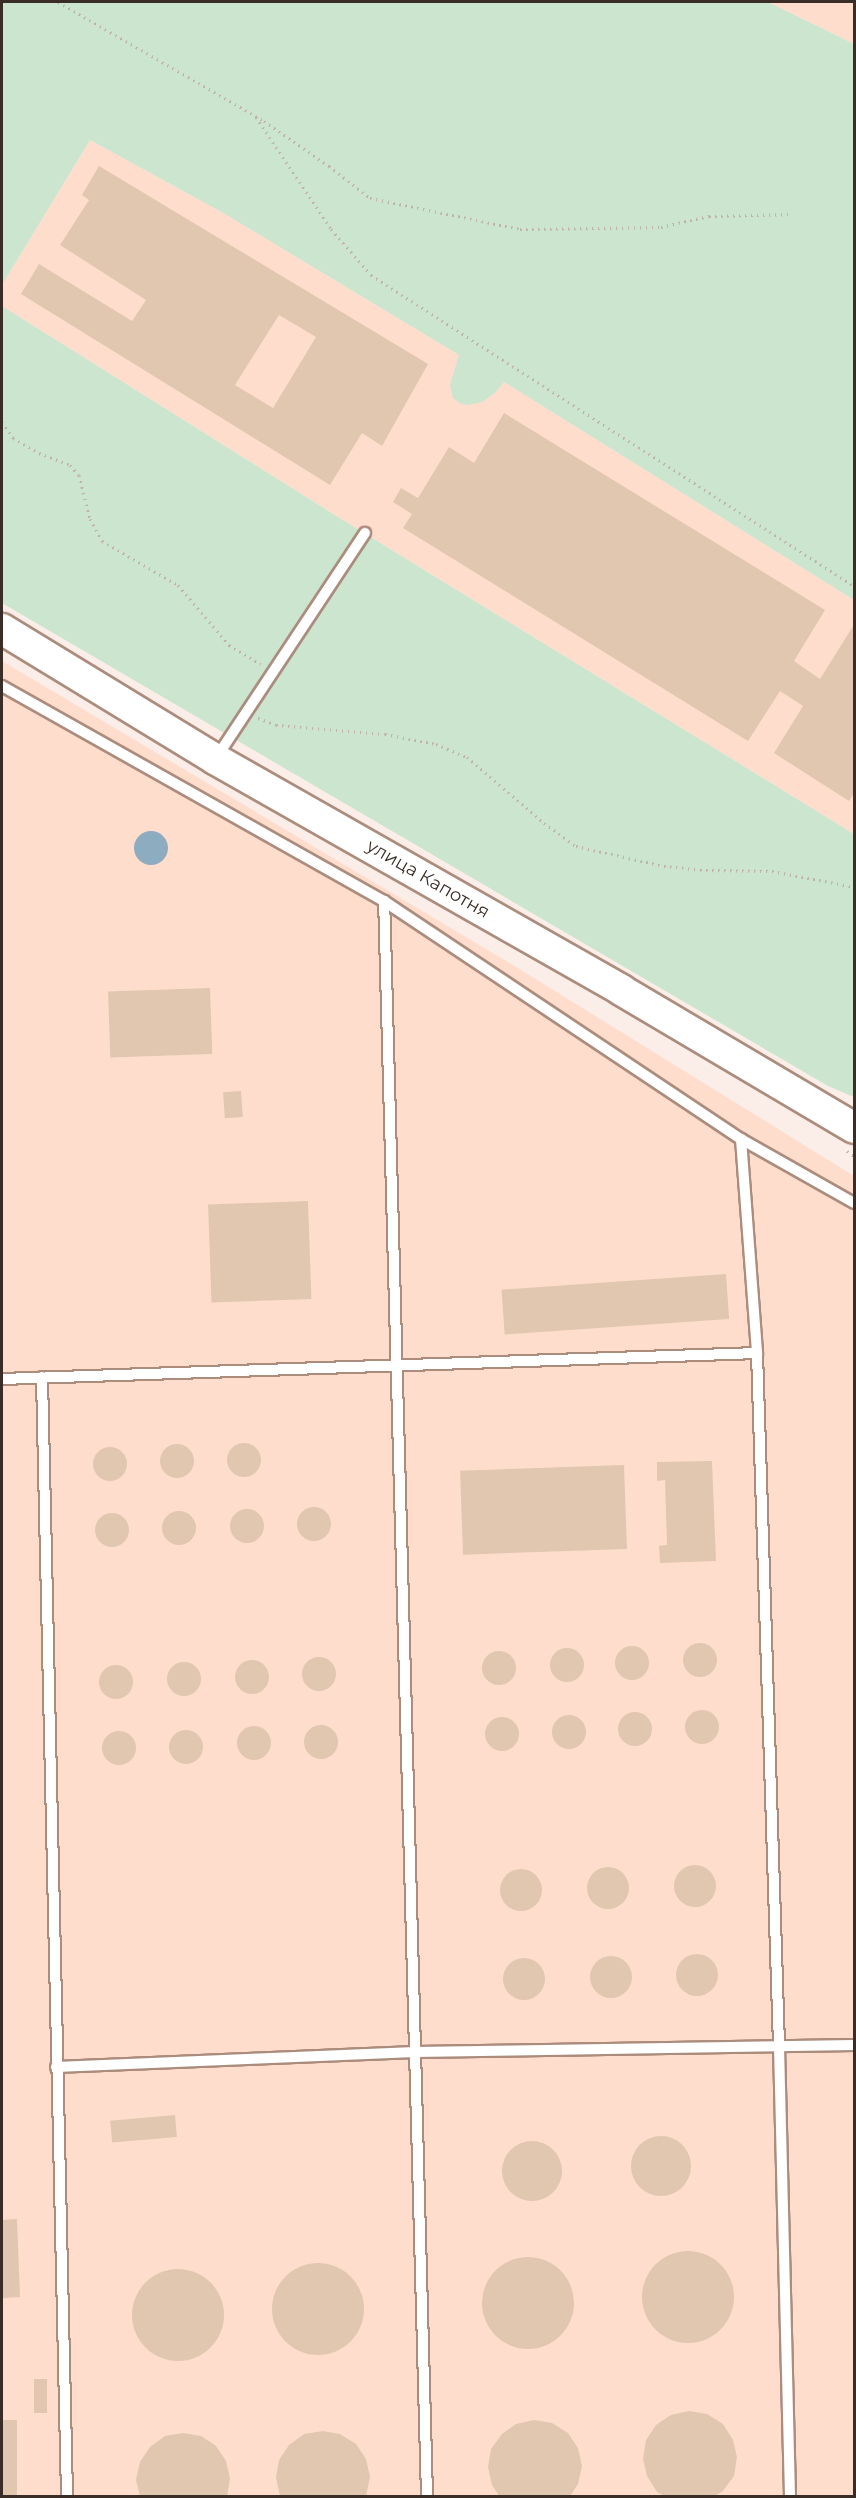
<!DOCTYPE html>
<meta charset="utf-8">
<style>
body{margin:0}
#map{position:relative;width:856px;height:2498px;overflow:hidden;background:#fbede7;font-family:Montserrat,sans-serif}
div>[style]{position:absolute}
.built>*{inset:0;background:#ffddcd}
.green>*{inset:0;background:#cbe5cf}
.water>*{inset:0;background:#8dacbf}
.round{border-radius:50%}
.building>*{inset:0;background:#e1c7af;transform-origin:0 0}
.path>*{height:3px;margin-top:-1.5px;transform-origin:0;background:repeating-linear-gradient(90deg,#c0b3ad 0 1.5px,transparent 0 6px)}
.roads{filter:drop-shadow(2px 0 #ab8c7d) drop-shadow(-2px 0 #ab8c7d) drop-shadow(0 2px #ab8c7d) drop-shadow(0 -2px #ab8c7d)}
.lane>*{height:10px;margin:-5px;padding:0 5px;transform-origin:5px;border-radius:5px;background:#fff}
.secondary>*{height:30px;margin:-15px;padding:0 15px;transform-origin:15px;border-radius:15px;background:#fff}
span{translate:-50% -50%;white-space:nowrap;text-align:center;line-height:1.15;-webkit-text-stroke:4.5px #fff;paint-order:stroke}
.street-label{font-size:18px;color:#3a2d27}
.frame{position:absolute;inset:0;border:3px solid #3a2d27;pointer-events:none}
</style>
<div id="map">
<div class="built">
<i style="clip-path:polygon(768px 2px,854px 2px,854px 44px)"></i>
<i style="clip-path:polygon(90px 140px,225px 214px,504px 382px,854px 600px,854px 834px,338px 517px,2px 306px,2px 285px)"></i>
<i style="clip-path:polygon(2px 661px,513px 965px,854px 1176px,854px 2496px,2px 2496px)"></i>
</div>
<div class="green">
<i style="clip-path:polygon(2px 2px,768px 2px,854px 44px,854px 600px,504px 382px,495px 393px,482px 402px,468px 405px,461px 404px,453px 398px,450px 385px,459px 355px,225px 214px,90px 140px,2px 285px)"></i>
<i style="clip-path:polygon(2px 306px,338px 517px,854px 834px,854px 1097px,828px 1086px,2px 603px)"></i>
</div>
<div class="water">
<i class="round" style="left:134px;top:831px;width:34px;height:34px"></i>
</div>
<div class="building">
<i style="clip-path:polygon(evenodd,99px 166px,428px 364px,382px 446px,362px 433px,330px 485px,21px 294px,39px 264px,132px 321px,146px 300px,60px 245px,89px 200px,82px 195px,99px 166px,279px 315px,316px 337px,273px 408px,235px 385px,279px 315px)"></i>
<i style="clip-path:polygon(504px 413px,825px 610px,794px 661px,820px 679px,855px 623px,855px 792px,849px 801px,774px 753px,803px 706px,780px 691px,748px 741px,403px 528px,412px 514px,393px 502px,401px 488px,418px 498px,449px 447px,474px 463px)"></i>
<i style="left:210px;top:988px;width:66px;height:102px;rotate:88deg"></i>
<i style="left:241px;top:1091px;width:26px;height:18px;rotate:86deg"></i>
<i style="left:308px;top:1201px;width:98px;height:100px;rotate:88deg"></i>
<i style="left:726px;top:1274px;width:45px;height:225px;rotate:86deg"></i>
<i class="round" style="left:227px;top:1443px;width:34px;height:34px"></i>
<i class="round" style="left:160px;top:1444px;width:34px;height:34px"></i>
<i class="round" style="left:93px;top:1447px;width:34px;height:34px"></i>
<i style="clip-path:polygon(712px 1461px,716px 1561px,660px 1563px,659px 1546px,667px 1545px,665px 1480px,657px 1481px,657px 1462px)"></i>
<i style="left:624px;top:1465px;width:84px;height:164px;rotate:88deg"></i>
<i class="round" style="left:297px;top:1507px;width:34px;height:34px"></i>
<i class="round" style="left:230px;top:1509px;width:34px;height:34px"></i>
<i class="round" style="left:162px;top:1511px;width:34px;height:34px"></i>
<i class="round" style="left:95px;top:1513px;width:34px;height:34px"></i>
<i class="round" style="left:683px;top:1643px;width:34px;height:34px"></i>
<i class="round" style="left:615px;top:1646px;width:34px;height:34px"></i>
<i class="round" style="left:550px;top:1648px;width:34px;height:34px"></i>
<i class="round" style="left:482px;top:1651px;width:34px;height:34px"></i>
<i class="round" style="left:302px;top:1657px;width:34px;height:34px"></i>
<i class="round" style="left:235px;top:1660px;width:34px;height:34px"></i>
<i class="round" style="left:167px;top:1662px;width:34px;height:34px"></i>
<i class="round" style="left:99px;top:1665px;width:34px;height:34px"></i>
<i class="round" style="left:685px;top:1710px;width:34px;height:34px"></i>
<i class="round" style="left:618px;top:1712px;width:34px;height:34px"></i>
<i class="round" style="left:552px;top:1715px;width:34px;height:34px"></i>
<i class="round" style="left:485px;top:1717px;width:34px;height:34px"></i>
<i class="round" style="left:304px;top:1725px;width:34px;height:34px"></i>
<i class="round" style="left:237px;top:1726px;width:34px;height:34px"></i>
<i class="round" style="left:169px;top:1730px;width:34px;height:34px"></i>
<i class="round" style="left:102px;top:1731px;width:34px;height:34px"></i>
<i class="round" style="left:674px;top:1865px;width:42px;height:42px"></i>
<i class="round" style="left:587px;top:1867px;width:42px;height:42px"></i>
<i class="round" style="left:500px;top:1869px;width:42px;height:42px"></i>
<i class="round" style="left:676px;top:1954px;width:42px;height:42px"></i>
<i class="round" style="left:590px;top:1956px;width:42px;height:42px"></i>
<i class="round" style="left:503px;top:1958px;width:42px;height:42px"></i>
<i style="left:175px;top:2115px;width:22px;height:65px;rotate:85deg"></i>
<i class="round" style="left:631px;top:2136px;width:60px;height:60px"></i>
<i class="round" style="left:502px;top:2141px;width:60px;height:60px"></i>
<i style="clip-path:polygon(17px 2219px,20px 2297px,2px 2298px,2px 2220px)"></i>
<i class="round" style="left:642px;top:2251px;width:92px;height:92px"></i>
<i class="round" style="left:482px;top:2257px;width:92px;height:92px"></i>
<i class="round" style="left:272px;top:2263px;width:92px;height:92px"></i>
<i class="round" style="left:132px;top:2269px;width:92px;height:92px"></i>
<i style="left:34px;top:2379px;width:13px;height:34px"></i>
<i style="clip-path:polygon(689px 2411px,707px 2414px,723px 2424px,733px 2440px,737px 2457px,734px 2476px,723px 2491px,715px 2496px,664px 2496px,657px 2492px,647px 2476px,643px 2459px,646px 2440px,656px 2425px,671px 2415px)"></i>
<i style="left:2px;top:2420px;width:15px;height:76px"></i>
<i style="clip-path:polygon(534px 2420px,552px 2423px,568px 2433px,578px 2448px,582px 2466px,578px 2484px,570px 2496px,499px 2496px,492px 2485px,488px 2467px,491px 2449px,502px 2434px,516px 2424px)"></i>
<i style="clip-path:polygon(323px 2431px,340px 2434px,356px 2444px,366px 2459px,370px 2477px,366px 2496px,280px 2496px,276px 2478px,279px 2460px,289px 2445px,304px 2434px)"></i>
<i style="clip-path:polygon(183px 2433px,201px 2436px,216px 2446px,226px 2461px,230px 2479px,227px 2496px,140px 2496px,136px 2480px,140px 2462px,150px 2447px,165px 2436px)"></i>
</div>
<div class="path">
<i style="left:58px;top:2px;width:238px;rotate:30deg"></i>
<i style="left:264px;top:121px;width:79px;rotate:34.7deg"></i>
<i style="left:329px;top:166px;width:52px;rotate:38deg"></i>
<i style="left:370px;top:198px;width:153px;rotate:11.7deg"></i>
<i style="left:520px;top:229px;width:141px;rotate:-0.8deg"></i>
<i style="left:661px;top:227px;width:49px;rotate:-12.9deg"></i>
<i style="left:709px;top:216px;width:82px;rotate:-1.4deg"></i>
<i style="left:256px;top:117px;width:135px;rotate:56.2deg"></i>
<i style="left:331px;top:229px;width:61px;rotate:49deg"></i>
<i style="left:371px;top:275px;width:574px;rotate:32.78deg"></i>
<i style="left:2px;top:422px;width:19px;rotate:55deg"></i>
<i style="left:13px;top:438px;width:30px;rotate:30deg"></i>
<i style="left:39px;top:453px;width:33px;rotate:21deg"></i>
<i style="left:70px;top:465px;width:13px;rotate:48deg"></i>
<i style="left:79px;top:475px;width:45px;rotate:76deg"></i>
<i style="left:90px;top:519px;width:25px;rotate:61deg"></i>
<i style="left:102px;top:541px;width:88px;rotate:30.1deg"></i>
<i style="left:178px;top:585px;width:79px;rotate:49.6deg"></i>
<i style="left:229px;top:645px;width:37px;rotate:31deg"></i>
<i style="left:258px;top:718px;width:19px;rotate:21deg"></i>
<i style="left:276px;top:725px;width:109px;rotate:4.7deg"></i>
<i style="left:385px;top:734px;width:52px;rotate:11.1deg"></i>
<i style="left:436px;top:744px;width:34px;rotate:23deg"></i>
<i style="left:467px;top:757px;width:101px;rotate:40.6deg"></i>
<i style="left:544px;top:823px;width:39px;rotate:36deg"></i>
<i style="left:576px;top:846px;width:90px;rotate:12.8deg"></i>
<i style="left:664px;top:866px;width:36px;rotate:6deg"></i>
<i style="left:700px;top:870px;width:72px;rotate:0.8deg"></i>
<i style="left:772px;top:871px;width:84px;rotate:11deg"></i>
<i style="left:847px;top:1151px;width:9px;rotate:36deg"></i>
</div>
<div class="roads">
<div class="lane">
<i style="left:2px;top:686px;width:438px;rotate:29.4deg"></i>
<i style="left:216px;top:758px;width:270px;rotate:-56.5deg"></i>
<i style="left:741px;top:1139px;width:215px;rotate:85.7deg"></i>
<i style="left:757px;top:1353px;width:693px;rotate:88.18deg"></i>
<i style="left:779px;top:2046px;width:450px;rotate:88.6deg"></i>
<i style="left:42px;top:1377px;width:1119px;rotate:88.72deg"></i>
<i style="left:2px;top:1379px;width:755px;rotate:-1.97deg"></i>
<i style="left:56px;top:2067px;width:359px;rotate:-2.4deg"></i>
<i style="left:415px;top:2052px;width:439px;rotate:-0.9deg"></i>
<i style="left:427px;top:2496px;width:1596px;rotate:-91.54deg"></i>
<i style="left:384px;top:901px;width:429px;rotate:33.7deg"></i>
<i style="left:741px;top:1139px;width:130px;rotate:29.5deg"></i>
</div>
<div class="secondary">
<i style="left:2px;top:629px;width:250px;rotate:31.4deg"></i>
<i style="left:215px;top:759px;width:467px;rotate:29.6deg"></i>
<i style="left:621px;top:990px;width:271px;rotate:30.6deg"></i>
</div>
</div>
<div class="street-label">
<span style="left:428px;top:879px;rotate:30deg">улица Капотня</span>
</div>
<div class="frame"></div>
</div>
